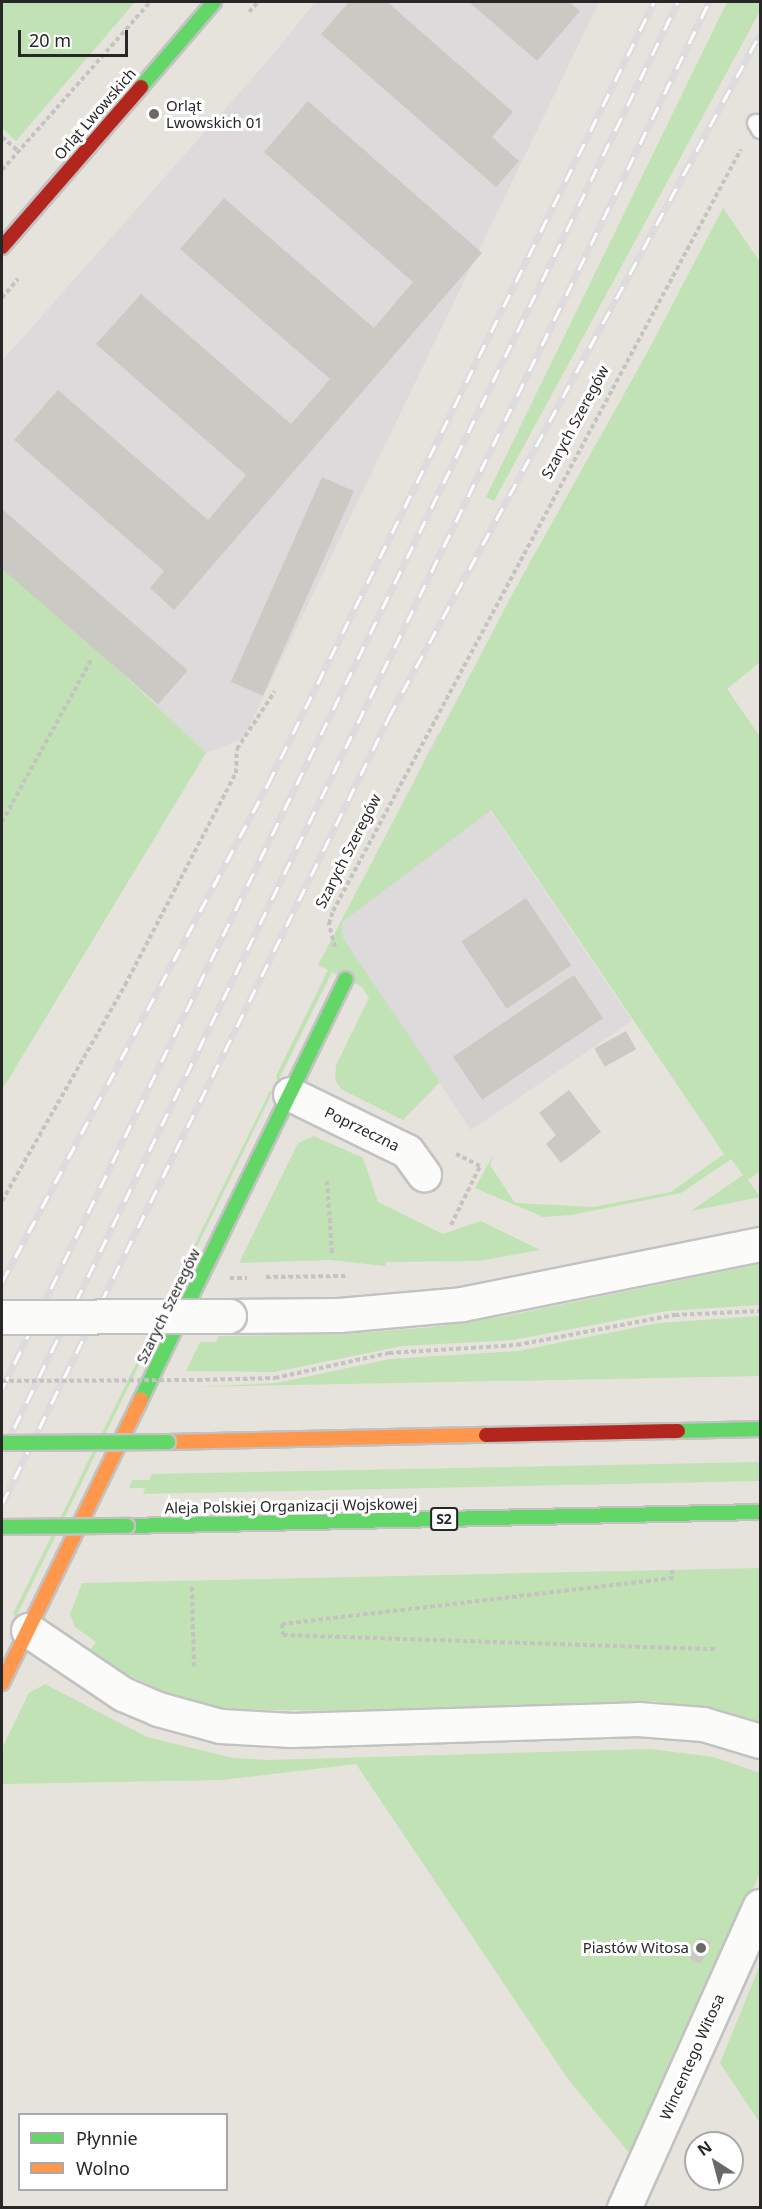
<!DOCTYPE html>
<meta charset="utf-8">
<style>
body{margin:0}
#map{position:relative;width:762px;height:2209px;overflow:hidden;background:#e6e3dc;font-family:"Noto Sans",sans-serif}
div>[style]{position:absolute}
.industrial>*{inset:0;background:#dddadb}
.green>*{inset:0;background:#c0e2b4}
.building>*{inset:0;background:#cbc9c3;transform-origin:0 0}
.path>*{height:4px;margin-top:-2px;transform-origin:0;background:repeating-linear-gradient(90deg,#c4c3c2 0 4.5px,transparent 0 7.5px)}
.roads{filter:drop-shadow(2px 0 #c3c2c2) drop-shadow(-2px 0 #c3c2c2) drop-shadow(0 2px #c3c2c2) drop-shadow(0 -2px #c3c2c2)}
.lane>*{height:16px;margin:-8px;padding:0 8px;transform-origin:8px;border-radius:8px;background:#fbfbfa}
.street>*{height:33px;margin:-16.5px;padding:0 16.5px;transform-origin:16.5px;border-radius:16.5px;background:#fbfbfa}
.fast>*{height:14px;margin:-7px;padding:0 7px;transform-origin:7px;border-radius:7px;background:#63d668}
.slow>*{height:14px;margin:-7px;padding:0 7px;transform-origin:7px;border-radius:7px;background:#ff974d}
.jam>*{height:14px;margin:-7px;padding:0 7px;transform-origin:7px;border-radius:7px;background:#b3261e}
.rail>*{height:7px;margin-top:-3.5px;transform-origin:0;background:repeating-linear-gradient(90deg,#fff 0 14px,#dcdbdd 0 28px);box-sizing:border-box;border-block:2px solid #dcdbdd}
.path-bridge>*{height:4px;margin-top:-2px;transform-origin:0;background:repeating-linear-gradient(90deg,#c4c3c2 0 4.5px,transparent 0 7.5px)}
.bridges{filter:drop-shadow(2px 0 #c3c2c2) drop-shadow(-2px 0 #c3c2c2) drop-shadow(0 2px #c3c2c2) drop-shadow(0 -2px #c3c2c2)}
.street-bridge>*{height:33px;margin:-16.5px;padding:0 16.5px;transform-origin:16.5px;border-radius:16.5px;background:#fbfbfa}
.fast-bridge>*{height:14px;margin:-7px;padding:0 7px;transform-origin:7px;border-radius:7px;background:#63d668}
.dots>*{width:16px;height:16px;translate:-50% -50%;box-sizing:border-box;border:3px solid #fff;border-radius:50%}
span{translate:-50% -50%;white-space:nowrap;text-align:center;line-height:1.15;-webkit-text-stroke:6px #fff;paint-order:stroke}
.shield-label span{padding:2px 4px;background:#fff;border:2px solid;border-radius:4px;-webkit-text-stroke-width:0}
.shield-label{font-size:14px;color:#272727;font-weight:700}
.poi-label{font-size:15px;color:#272727}
.left{translate:0 -50%;text-align:left}
.right{translate:-100% -50%;text-align:right}
.street-label{font-size:15px;color:#272727}
.frame{position:absolute;inset:0;border:3px solid #272727;pointer-events:none}
.legend{position:absolute;left:18px;top:2113px;width:210px;height:78px;box-sizing:border-box;background:#fff;border:2px solid #a9a9a9;margin:0;padding:8px 10px;list-style:none;font-size:18px;color:#272727}
.legend li{display:flex;align-items:center;gap:12px;height:30px}
.legend b{width:30px;border:2px solid #a9a9a9}
.north{position:absolute;left:684px;top:2131px;width:60px;height:60px;box-sizing:border-box;background:#fff;border:2px solid #a9a9a9;border-radius:50%;rotate:324deg;font-size:16px;font-weight:700;line-height:24px;text-align:center;color:#272727}
.north::after{content:'';display:block;margin:auto;width:21px;height:27px;background:#6a6966;clip-path:polygon(50% 0,100% 100%,50% 72%,0 100%)}
.scale{position:absolute;left:18px;top:30px;width:110px;height:27px;box-sizing:border-box;border:3px solid #272727;border-top:0;padding-left:8px;font-size:18px;line-height:21px;white-space:nowrap;color:#272727;-webkit-text-stroke:4px #fff;paint-order:stroke}
</style>
<div id="map">
<div class="industrial">
<i style="clip-path:polygon(315px 2px,599px 2px,243px 739px,206px 753px,2px 560px,2px 361px,271px 57px)"></i>
<i style="clip-path:polygon(438px 733px,632px 1021px,471px 1130px,343px 938px,342px 922px)"></i>
</div>
<div class="green">
<i style="clip-path:polygon(2px 2px,135px 2px,16px 141px,2px 128px)"></i>
<i style="clip-path:polygon(727px 2px,760px 2px,760px 11px,494px 501px,486px 497px)"></i>
<i style="clip-path:polygon(723px 208px,760px 262px,760px 662px,727px 689px,760px 737px,760px 1171px,748px 1180px,760px 1197px,691px 1211px,743px 1175px,731px 1159px,681px 1193px,571px 1215px,543px 1217px,475px 1188px,494px 1154px,490px 1165px,515px 1203px,593px 1207px,671px 1192px,724px 1154px,491px 810px,342px 922px,343px 938px,440px 1082px,403px 1120px,341px 1089px,335px 1080px,336px 1065px,369px 998px,361px 986px,332px 972px,278px 1081px,276px 1076px,328px 970px,318px 965px,514px 591px,647px 353px)"></i>
<i style="clip-path:polygon(2px 560px,206px 753px,2px 1090px)"></i>
<i style="clip-path:polygon(270px 1091px,273px 1091px,16px 1617px,13px 1614px)"></i>
<i style="clip-path:polygon(314px 1136px,363px 1158px,378px 1202px,443px 1234px,481px 1221px,540px 1250px,478px 1261px,386px 1262px,385px 1266px,330px 1260px,239px 1263px,298px 1143px)"></i>
<i style="clip-path:polygon(760px 1264px,760px 1305px,667px 1311px,513px 1340px,402px 1346px,274px 1372px,186px 1371px,200px 1342px,216px 1342px,219px 1336px,345px 1334px,433px 1327px,506px 1316px)"></i>
<i style="clip-path:polygon(760px 1316px,760px 1376px,195px 1387px,277px 1383px,390px 1359px,517px 1351px,659px 1323px)"></i>
<i style="clip-path:polygon(760px 1462px,760px 1481px,143px 1494px,145px 1488px,129px 1488px,132px 1480px,149px 1480px,152px 1474px)"></i>
<i style="clip-path:polygon(760px 1568px,760px 1722px,705px 1707px,652px 1701px,396px 1712px,223px 1709px,169px 1694px,110px 1666px,89px 1652px,96px 1642px,75px 1627px,70px 1614px,82px 1583px)"></i>
<i style="clip-path:polygon(45px 1684px,147px 1737px,233px 1758px,267px 1760px,650px 1749px,714px 1757px,760px 1773px,760px 1873px,664px 2090px,630px 2154px,568px 2079px,356px 1764px,222px 1780px,2px 1784px,2px 1748px,29px 1693px)"></i>
<i style="clip-path:polygon(760px 1965px,760px 2123px,720px 2063px)"></i>
</div>
<div class="building">
<i style="clip-path:polygon(349px 2px,387px 2px,513px 112px,492px 137px,519px 161px,496px 187px,321px 34px)"></i>
<i style="clip-path:polygon(469px 2px,569px 2px,580px 11px,537px 61px)"></i>
<i style="clip-path:polygon(308px 101px,482px 253px,174px 610px,150px 588px,164px 571px,14px 440px,58px 390px,208px 520px,246px 475px,96px 344px,141px 294px,291px 424px,298px 416px,330px 379px,180px 249px,224px 198px,374px 328px,413px 282px,264px 152px)"></i>
<i style="left:322px;top:477px;width:35px;height:224px;rotate:24deg"></i>
<i style="left:2px;top:509px;width:246px;height:45px;rotate:41deg"></i>
<i style="left:526px;top:898px;width:81px;height:78px;rotate:56deg"></i>
<i style="left:574px;top:975px;width:52px;height:146px;rotate:56deg"></i>
<i style="left:626px;top:1031px;width:21px;height:36px;rotate:61deg"></i>
<i style="clip-path:polygon(569px 1090px,601px 1132px,561px 1163px,546px 1144px,556px 1135px,539px 1113px)"></i>
<i style="left:700px;top:1937px;width:12px;height:24px;rotate:24deg"></i>
</div>
<div class="path">
<i style="left:249px;top:12px;width:13px;rotate:-48deg"></i>
<i style="left:2px;top:137px;width:21px;rotate:41deg"></i>
<i style="left:2px;top:170px;width:224px;rotate:-48.6deg"></i>
<i style="left:2px;top:298px;width:25px;rotate:-50deg"></i>
<i style="left:2px;top:822px;width:185px;rotate:-61.2deg"></i>
<i style="left:335px;top:947px;width:24px;rotate:-105deg"></i>
<i style="left:329px;top:924px;width:14px;rotate:-73deg"></i>
<i style="left:333px;top:911px;width:864px;rotate:-61.83deg"></i>
<i style="left:327px;top:1181px;width:72px;rotate:86deg"></i>
<i style="left:2px;top:1201px;width:249px;rotate:-60.3deg"></i>
<i style="left:125px;top:985px;width:239px;rotate:-62.4deg"></i>
<i style="left:236px;top:773px;width:24px;rotate:-88deg"></i>
<i style="left:237px;top:749px;width:69px;rotate:-56.8deg"></i>
<i style="left:451px;top:1225px;width:66px;rotate:-63.8deg"></i>
<i style="left:480px;top:1166px;width:30px;rotate:-153deg"></i>
<i style="left:266px;top:1277px;width:80px;rotate:-0.7deg"></i>
<i style="left:198px;top:1380px;width:77px;rotate:-1.5deg"></i>
<i style="left:275px;top:1378px;width:117px;rotate:-12.4deg"></i>
<i style="left:389px;top:1353px;width:128px;rotate:-3.6deg"></i>
<i style="left:517px;top:1345px;width:161px;rotate:-10.8deg"></i>
<i style="left:675px;top:1315px;width:85px;rotate:-2.7deg"></i>
<i style="left:672px;top:1570px;width:8px;rotate:83deg"></i>
<i style="left:673px;top:1578px;width:394px;rotate:173.3deg"></i>
<i style="left:282px;top:1624px;width:11px;rotate:85deg"></i>
<i style="left:283px;top:1635px;width:432px;rotate:1.9deg"></i>
<i style="left:192px;top:1587px;width:82px;rotate:88.6deg"></i>
</div>
<div class="roads">
<div class="lane">
<i style="left:756px;top:123px;width:8px;rotate:60deg"></i>
</div>
<div class="street">
<i style="left:290px;top:1094px;width:130px;rotate:26deg"></i>
<i style="left:407px;top:1151px;width:29px;rotate:54deg"></i>
<i style="left:229px;top:1316px;width:110px;rotate:-0.5deg"></i>
<i style="left:339px;top:1315px;width:123px;rotate:-5.1deg"></i>
<i style="left:462px;top:1304px;width:304px;rotate:-11.4deg"></i>
<i style="left:28px;top:1630px;width:115px;rotate:34deg"></i>
<i style="left:123px;top:1694px;width:38px;rotate:23deg"></i>
<i style="left:158px;top:1709px;width:64px;rotate:15.3deg"></i>
<i style="left:220px;top:1726px;width:72px;rotate:3.2deg"></i>
<i style="left:292px;top:1730px;width:346px;rotate:-1.8deg"></i>
<i style="left:638px;top:1719px;width:65px;rotate:4.4deg"></i>
<i style="left:703px;top:1724px;width:59px;rotate:16.6deg"></i>
<i style="left:624px;top:2208px;width:331px;rotate:-65.8deg"></i>
</div>
<div class="fast">
<i style="left:141px;top:87px;width:112px;rotate:-49.3deg"></i>
<i style="left:141px;top:1399px;width:467px;rotate:-64deg"></i>
<i style="left:678px;top:1431px;width:82px;rotate:-1.4deg"></i>
<i style="left:127px;top:1526px;width:633px;rotate:-1.27deg"></i>
</div>
<div class="slow">
<i style="left:168px;top:1442px;width:318px;rotate:-1.3deg"></i>
<i style="left:2px;top:1683px;width:316px;rotate:-63.9deg"></i>
</div>
<div class="jam">
<i style="left:2px;top:247px;width:212px;rotate:-49deg"></i>
<i style="left:486px;top:1435px;width:192px;rotate:-1.2deg"></i>
</div>
</div>
<div class="rail">
<i style="left:2px;top:1282px;width:565px;rotate:-61.89deg"></i>
<i style="left:268px;top:784px;width:872px;rotate:-63.73deg"></i>
<i style="left:2px;top:1389px;width:1543px;rotate:-64.02deg"></i>
<i style="left:2px;top:1453px;width:1614px;rotate:-64.02deg"></i>
<i style="left:2px;top:1504px;width:877px;rotate:-63.81deg"></i>
<i style="left:389px;top:717px;width:777px;rotate:-61.49deg"></i>
</div>
<div class="path-bridge">
<i style="left:230px;top:1278px;width:17px"></i>
<i style="left:2px;top:1381px;width:196px;rotate:-0.3deg"></i>
</div>
<div class="bridges">
<div class="street-bridge">
<i style="left:2px;top:1317px;width:227px;rotate:-0.3deg"></i>
</div>
<div class="fast-bridge">
<i style="left:2px;top:1443px;width:166px;rotate:-0.3deg"></i>
<i style="left:2px;top:1527px;width:125px;rotate:-0.5deg"></i>
</div>
</div>
<div class="dots">
<i style="left:154px;top:114px;background:#6a6966"></i>
<i style="left:701px;top:1948px;background:#6a6966"></i>
</div>
<div class="shield-label">
<span style="left:444px;top:1519px">S2</span>
</div>
<div class="poi-label">
<span class="left" style="left:166px;top:114px">Orląt<br>Lwowskich 01</span>
<span class="right" style="left:689px;top:1948px">Piastów Witosa</span>
</div>
<div class="street-label">
<span style="left:95px;top:114px;rotate:-49deg">Orląt Lwowskich</span>
<span style="left:575px;top:422px;rotate:-62deg">Szarych Szeregów</span>
<span style="left:348px;top:851px;rotate:-63deg">Szarych Szeregów</span>
<span style="left:362px;top:1129px;rotate:26deg">Poprzeczna</span>
<span style="left:168px;top:1306px;rotate:-64deg">Szarych Szeregów</span>
<span style="left:291px;top:1506px;rotate:-1deg">Aleja Polskiej Organizacji Wojskowej</span>
<span style="left:692px;top:2057px;rotate:-66deg">Wincentego Witosa</span>
</div>
<div class="frame"></div>
<ul class="legend">
<li><b style="height:8px;background:#63d668"></b>Płynnie</li>
<li><b style="height:8px;background:#ff974d"></b>Wolno</li>
</ul>
<div class="north">N</div>
<div class="scale">20 m</div>
</div>
